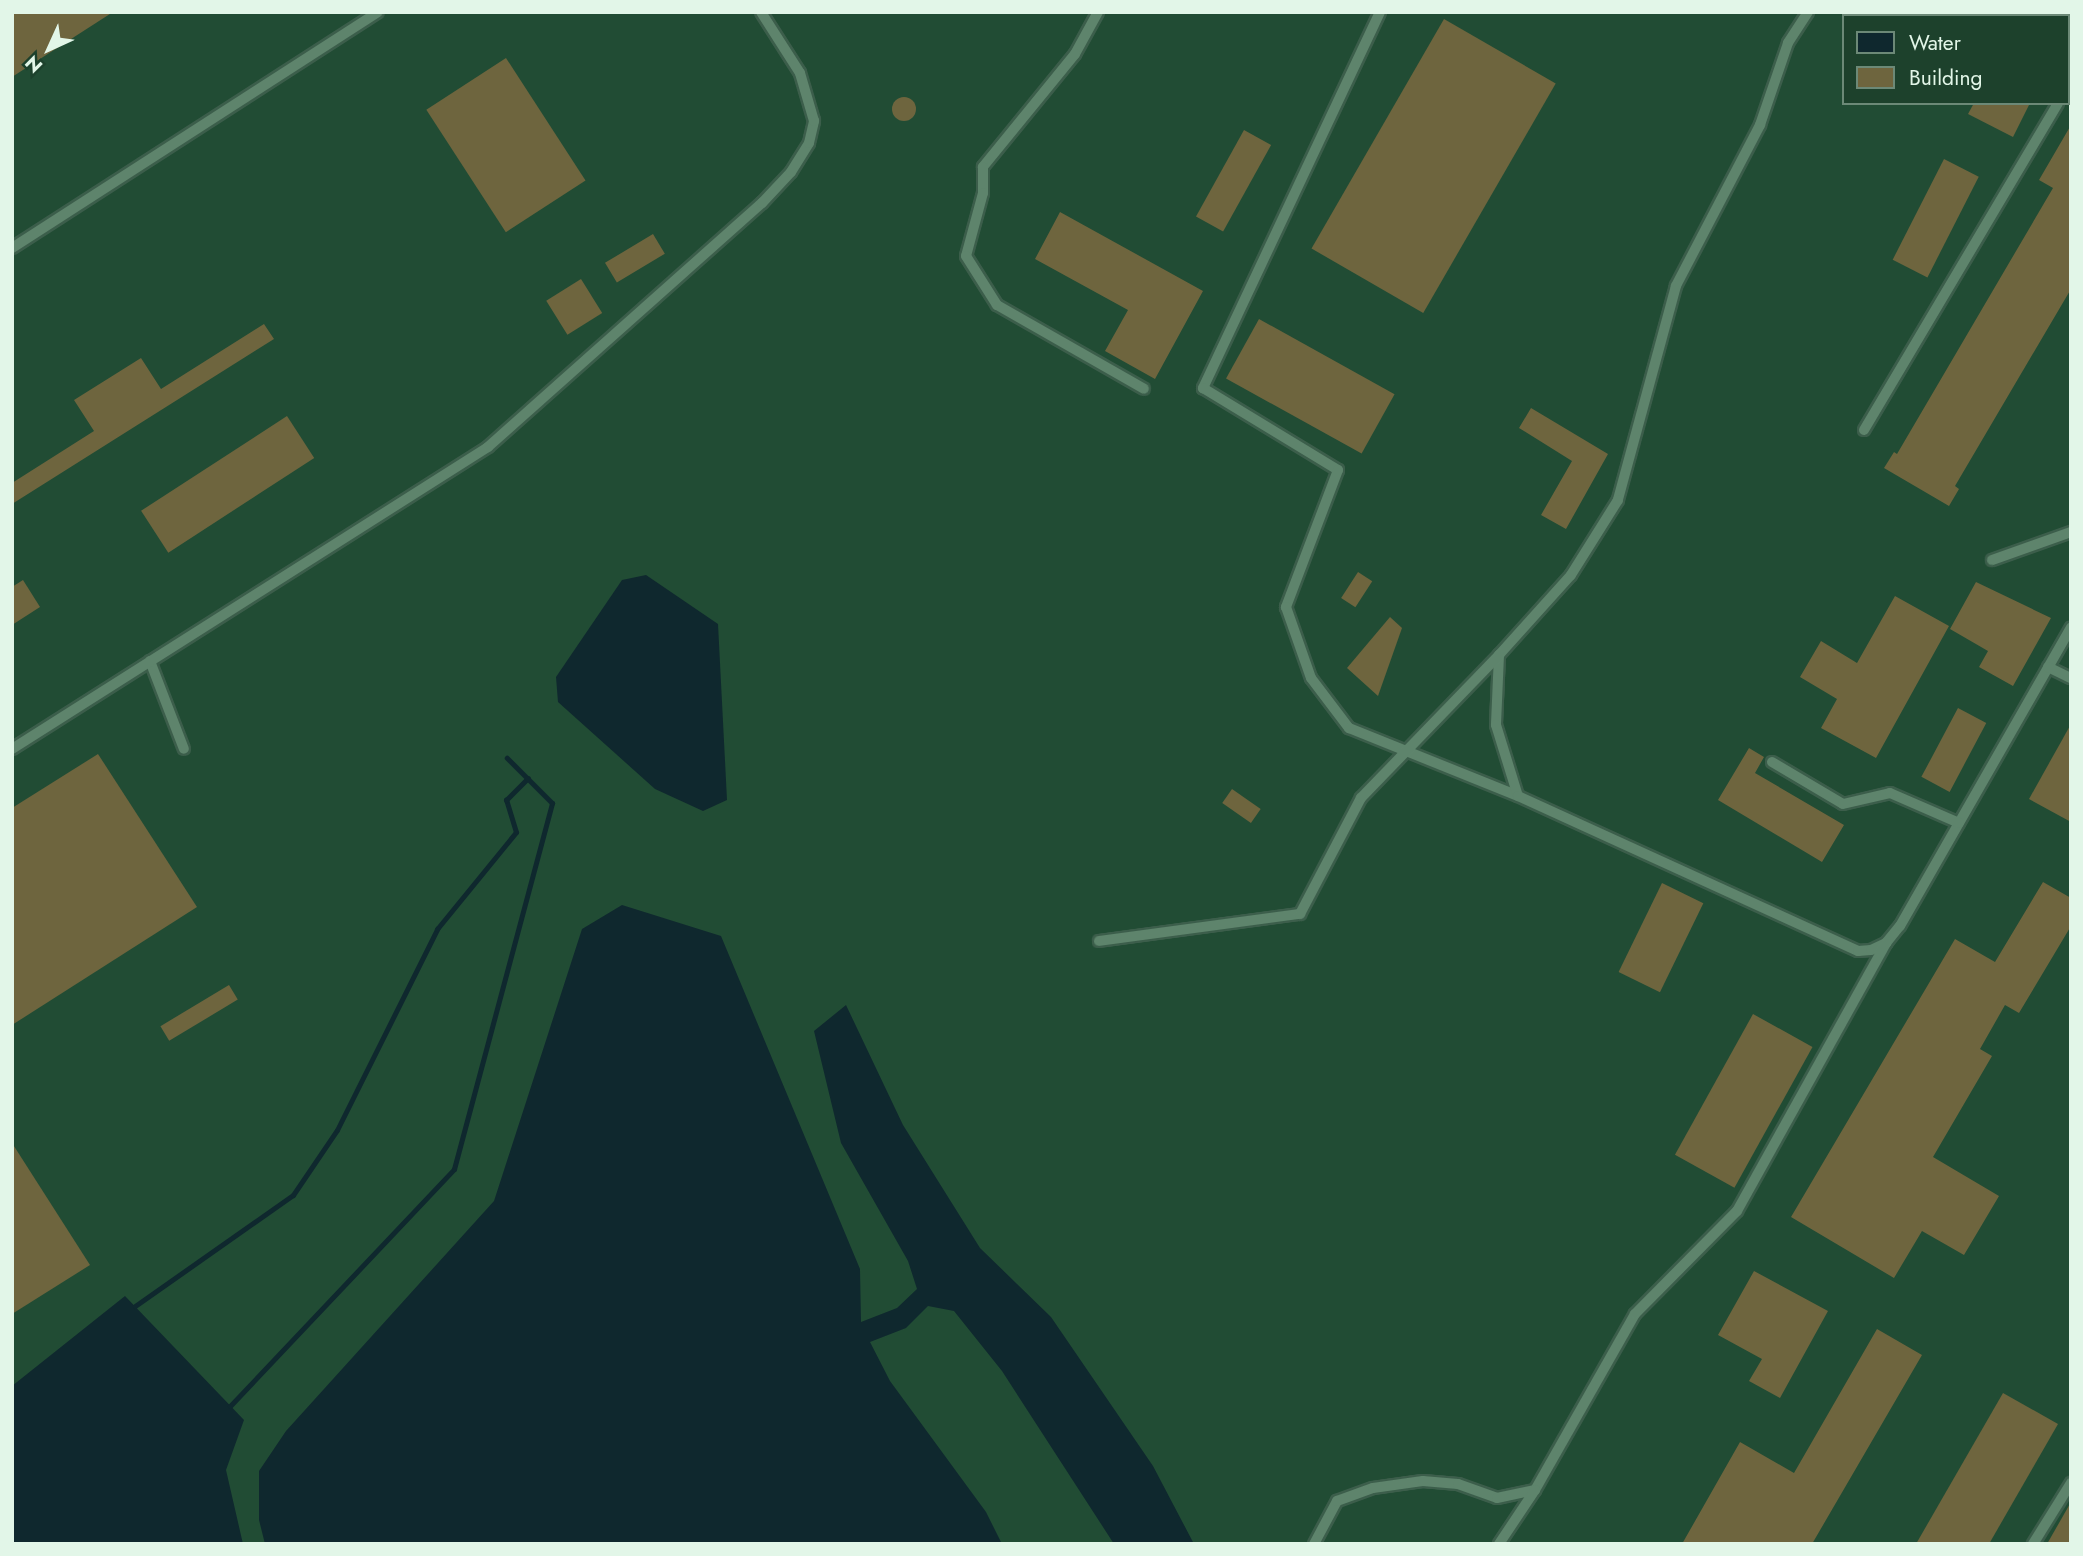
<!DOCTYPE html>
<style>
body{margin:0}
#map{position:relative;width:2083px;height:1556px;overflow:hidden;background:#1d412c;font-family:Jost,sans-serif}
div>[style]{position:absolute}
.built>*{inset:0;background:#214c34}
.water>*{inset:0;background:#0f282e}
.stream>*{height:5px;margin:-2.5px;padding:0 2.5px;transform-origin:2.5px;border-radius:2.5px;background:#0f282e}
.building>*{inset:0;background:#6e653e;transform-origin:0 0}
.round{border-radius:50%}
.roads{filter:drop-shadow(2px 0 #3c5e4b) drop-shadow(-2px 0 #3c5e4b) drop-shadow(0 2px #3c5e4b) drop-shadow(0 -2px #3c5e4b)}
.service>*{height:10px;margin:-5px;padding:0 5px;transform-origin:5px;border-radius:5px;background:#5e846c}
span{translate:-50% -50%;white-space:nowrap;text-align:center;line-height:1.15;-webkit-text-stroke:7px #1d412c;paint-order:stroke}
.frame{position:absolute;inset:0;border:14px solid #e2f6e8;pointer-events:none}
.legend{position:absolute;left:1842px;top:14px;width:228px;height:91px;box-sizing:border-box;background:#1d412c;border:2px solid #6c8977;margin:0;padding:9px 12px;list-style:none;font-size:21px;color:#e2f6e8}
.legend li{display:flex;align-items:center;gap:14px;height:35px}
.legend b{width:35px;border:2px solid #6c8977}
.north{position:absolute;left:14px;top:14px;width:70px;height:70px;-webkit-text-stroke:5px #1d412c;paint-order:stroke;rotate:225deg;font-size:19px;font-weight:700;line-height:28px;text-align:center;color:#e2f6e8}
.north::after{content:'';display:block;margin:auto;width:24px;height:32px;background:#e2f6e8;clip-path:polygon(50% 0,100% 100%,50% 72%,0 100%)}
</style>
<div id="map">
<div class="built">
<i style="clip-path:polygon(evenodd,12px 12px,2071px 12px,2071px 1544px,12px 1544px,12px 12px,1843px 16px,2067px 16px,2067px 103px,1843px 103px,1843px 16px)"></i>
</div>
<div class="water">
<i style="clip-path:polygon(646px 575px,718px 624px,727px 800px,703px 811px,655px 789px,558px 702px,556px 677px,622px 580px)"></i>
<i style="clip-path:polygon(622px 905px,721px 936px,860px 1269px,861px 1322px,897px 1308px,917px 1289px,908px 1261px,841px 1143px,814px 1031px,846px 1005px,903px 1125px,980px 1248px,1051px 1317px,1153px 1466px,1194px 1544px,1114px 1544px,1002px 1371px,954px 1311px,928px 1306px,906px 1328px,870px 1342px,890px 1381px,986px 1512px,1002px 1544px,265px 1544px,259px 1520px,259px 1471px,286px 1431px,494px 1201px,582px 929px)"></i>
<i style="clip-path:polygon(125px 1296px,244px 1420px,226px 1470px,243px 1544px,12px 1544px,12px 1386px)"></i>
</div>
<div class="stream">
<i style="left:135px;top:1306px;width:193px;rotate:-35.1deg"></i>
<i style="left:293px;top:1195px;width:78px;rotate:-55.9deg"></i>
<i style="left:337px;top:1130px;width:225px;rotate:-63.5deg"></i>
<i style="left:437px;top:929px;width:125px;rotate:-50.8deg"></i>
<i style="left:516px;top:832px;width:34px;rotate:-107deg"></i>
<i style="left:506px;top:800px;width:31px;rotate:-45deg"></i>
<i style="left:230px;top:1406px;width:326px;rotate:-46.6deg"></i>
<i style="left:454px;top:1169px;width:379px;rotate:-75deg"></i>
<i style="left:552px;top:803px;width:64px;rotate:-135deg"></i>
</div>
<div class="building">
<i style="clip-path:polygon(12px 12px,113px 12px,12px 77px)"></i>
<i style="left:1444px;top:19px;width:129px;height:265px;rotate:30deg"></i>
<i style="left:506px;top:58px;width:146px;height:95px;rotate:57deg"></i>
<i class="round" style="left:892px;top:97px;width:24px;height:24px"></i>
<i style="clip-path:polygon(1974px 103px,2030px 103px,2013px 137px,1968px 114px)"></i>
<i style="clip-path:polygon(2071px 125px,2071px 289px,1955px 486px,1959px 489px,1949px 506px,1884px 468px,1894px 452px,1897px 454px,2053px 188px,2039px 180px)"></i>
<i style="left:1244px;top:130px;width:31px;height:99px;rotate:29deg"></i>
<i style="left:1944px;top:159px;width:39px;height:113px;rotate:27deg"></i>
<i style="clip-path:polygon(1060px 212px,1203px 291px,1155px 379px,1105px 351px,1128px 310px,1035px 259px)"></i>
<i style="left:653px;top:234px;width:23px;height:56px;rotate:59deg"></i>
<i style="left:581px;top:279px;width:40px;height:41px;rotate:58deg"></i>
<i style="left:1259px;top:319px;width:155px;height:68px;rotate:29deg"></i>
<i style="clip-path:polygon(264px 324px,274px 339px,12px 504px,12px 483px,94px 431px,74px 400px,141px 358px,161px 389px)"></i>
<i style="clip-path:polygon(1531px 408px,1608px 454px,1566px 529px,1541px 515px,1572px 461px,1519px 428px)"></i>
<i style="left:287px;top:416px;width:50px;height:174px;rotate:57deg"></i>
<i style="left:1358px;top:572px;width:17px;height:31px;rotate:33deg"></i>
<i style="clip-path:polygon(23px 580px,40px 607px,12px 625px,12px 587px)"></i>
<i style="clip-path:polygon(1976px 582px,2051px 618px,2013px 686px,1979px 667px,1988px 651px,1950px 629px)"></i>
<i style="clip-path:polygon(1895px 596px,1949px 626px,1876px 758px,1821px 728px,1837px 699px,1800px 677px,1821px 641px,1857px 663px)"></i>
<i style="clip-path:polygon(1390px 617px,1402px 628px,1378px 696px,1347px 668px)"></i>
<i style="left:1958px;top:708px;width:32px;height:78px;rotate:28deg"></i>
<i style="clip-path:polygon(2071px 724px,2071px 822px,2029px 799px)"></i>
<i style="clip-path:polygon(1749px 748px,1764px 757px,1755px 773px,1844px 825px,1822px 862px,1718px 800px)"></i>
<i style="clip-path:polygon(98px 754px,197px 907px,12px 1025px,12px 808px)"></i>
<i style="left:1232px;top:789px;width:35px;height:17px;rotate:35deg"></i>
<i style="clip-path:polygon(2043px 882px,2071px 898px,2071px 926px,2019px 1013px,2005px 1005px,1980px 1049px,1992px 1056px,1933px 1157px,1999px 1196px,1964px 1255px,1922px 1231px,1894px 1278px,1791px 1217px,1955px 939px,1995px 962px)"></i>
<i style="left:1662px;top:883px;width:46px;height:99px;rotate:26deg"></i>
<i style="left:229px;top:985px;width:17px;height:80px;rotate:59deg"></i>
<i style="left:1753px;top:1014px;width:68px;height:161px;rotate:29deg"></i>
<i style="clip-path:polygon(12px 1143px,90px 1265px,12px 1314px)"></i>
<i style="clip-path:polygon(1754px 1271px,1828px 1311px,1780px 1398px,1749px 1381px,1762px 1359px,1718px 1335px)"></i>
<i style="clip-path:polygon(1877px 1329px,1922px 1355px,1812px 1544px,1682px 1544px,1740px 1442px,1794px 1473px)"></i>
<i style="clip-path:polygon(2003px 1393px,2058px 1424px,1989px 1544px,1916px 1544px)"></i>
<i style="clip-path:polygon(2071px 1502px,2071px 1544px,2047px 1544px)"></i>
</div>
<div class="roads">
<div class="service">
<i style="left:1098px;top:12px;width:48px;rotate:118.7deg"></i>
<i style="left:1075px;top:54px;width:146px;rotate:129.2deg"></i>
<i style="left:983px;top:167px;width:26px;rotate:90deg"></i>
<i style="left:983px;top:193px;width:65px;rotate:105.1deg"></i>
<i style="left:966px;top:256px;width:58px;rotate:57.7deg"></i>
<i style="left:997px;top:305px;width:169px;rotate:29.7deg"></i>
<i style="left:1380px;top:12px;width:416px;rotate:115.2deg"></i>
<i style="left:1203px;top:388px;width:158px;rotate:31.3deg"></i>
<i style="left:1338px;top:470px;width:147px;rotate:110.8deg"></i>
<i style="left:1286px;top:607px;width:75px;rotate:70.6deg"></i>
<i style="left:1311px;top:678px;width:63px;rotate:52.8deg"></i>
<i style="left:1349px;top:728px;width:182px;rotate:21.9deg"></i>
<i style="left:1808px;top:12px;width:37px;rotate:123deg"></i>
<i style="left:1788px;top:43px;width:87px;rotate:108.9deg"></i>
<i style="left:1760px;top:125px;width:182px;rotate:117.6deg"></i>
<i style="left:1676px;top:286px;width:222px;rotate:105.2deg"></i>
<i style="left:1618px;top:500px;width:89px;rotate:122.1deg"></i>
<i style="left:1571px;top:575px;width:108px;rotate:132deg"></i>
<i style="left:1499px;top:655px;width:70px;rotate:92.5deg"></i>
<i style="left:1496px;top:725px;width:74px;rotate:72.8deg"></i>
<i style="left:1518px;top:796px;width:374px;rotate:24.5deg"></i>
<i style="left:1858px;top:951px;width:13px;rotate:-4deg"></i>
<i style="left:1871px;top:950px;width:17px;rotate:-25deg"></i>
<i style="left:1886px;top:943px;width:22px;rotate:-51deg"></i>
<i style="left:1900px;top:926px;width:344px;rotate:-60.2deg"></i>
<i style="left:2067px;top:87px;width:7px;rotate:-56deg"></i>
<i style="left:12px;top:248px;width:435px;rotate:-32.8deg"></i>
<i style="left:1864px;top:430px;width:380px;rotate:-59.3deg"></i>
<i style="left:1992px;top:560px;width:84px;rotate:-19.5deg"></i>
<i style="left:150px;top:661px;width:94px;rotate:68.9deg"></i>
<i style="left:2048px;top:667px;width:25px;rotate:26deg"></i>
<i style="left:12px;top:749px;width:564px;rotate:-32.39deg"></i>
<i style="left:488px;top:447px;width:367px;rotate:-41.7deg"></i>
<i style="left:762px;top:203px;width:42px;rotate:-46.9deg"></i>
<i style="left:791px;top:172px;width:34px;rotate:-58deg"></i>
<i style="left:809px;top:143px;width:23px;rotate:-77deg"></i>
<i style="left:814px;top:121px;width:50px;rotate:-106.3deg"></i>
<i style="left:800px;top:73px;width:72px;rotate:-122.6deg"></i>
<i style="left:1772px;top:762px;width:82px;rotate:30.6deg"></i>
<i style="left:1843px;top:804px;width:48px;rotate:-13.2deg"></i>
<i style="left:1890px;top:793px;width:75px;rotate:23.5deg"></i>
<i style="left:1099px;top:941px;width:203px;rotate:-7.7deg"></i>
<i style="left:1300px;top:914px;width:131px;rotate:-62.3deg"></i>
<i style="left:1361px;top:798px;width:199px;rotate:-46deg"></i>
<i style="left:1535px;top:1490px;width:202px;rotate:-60.4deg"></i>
<i style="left:1635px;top:1314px;width:145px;rotate:-45.3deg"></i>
<i style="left:1737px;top:1211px;width:307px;rotate:-60.9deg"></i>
<i style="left:1314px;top:1544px;width:49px;rotate:-61.9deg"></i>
<i style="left:1337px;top:1501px;width:38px;rotate:-20deg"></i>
<i style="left:1373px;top:1488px;width:50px;rotate:-8deg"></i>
<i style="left:1423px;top:1481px;width:35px;rotate:5deg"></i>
<i style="left:1458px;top:1484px;width:41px;rotate:19.7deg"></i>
<i style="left:1497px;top:1498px;width:39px;rotate:-12deg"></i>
<i style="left:1535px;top:1490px;width:65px;rotate:123.7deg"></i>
<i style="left:2033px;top:1544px;width:72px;rotate:-58.1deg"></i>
</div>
</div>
<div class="frame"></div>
<ul class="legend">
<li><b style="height:19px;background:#0f282e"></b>Water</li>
<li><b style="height:19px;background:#6e653e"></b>Building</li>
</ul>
<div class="north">N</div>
</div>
